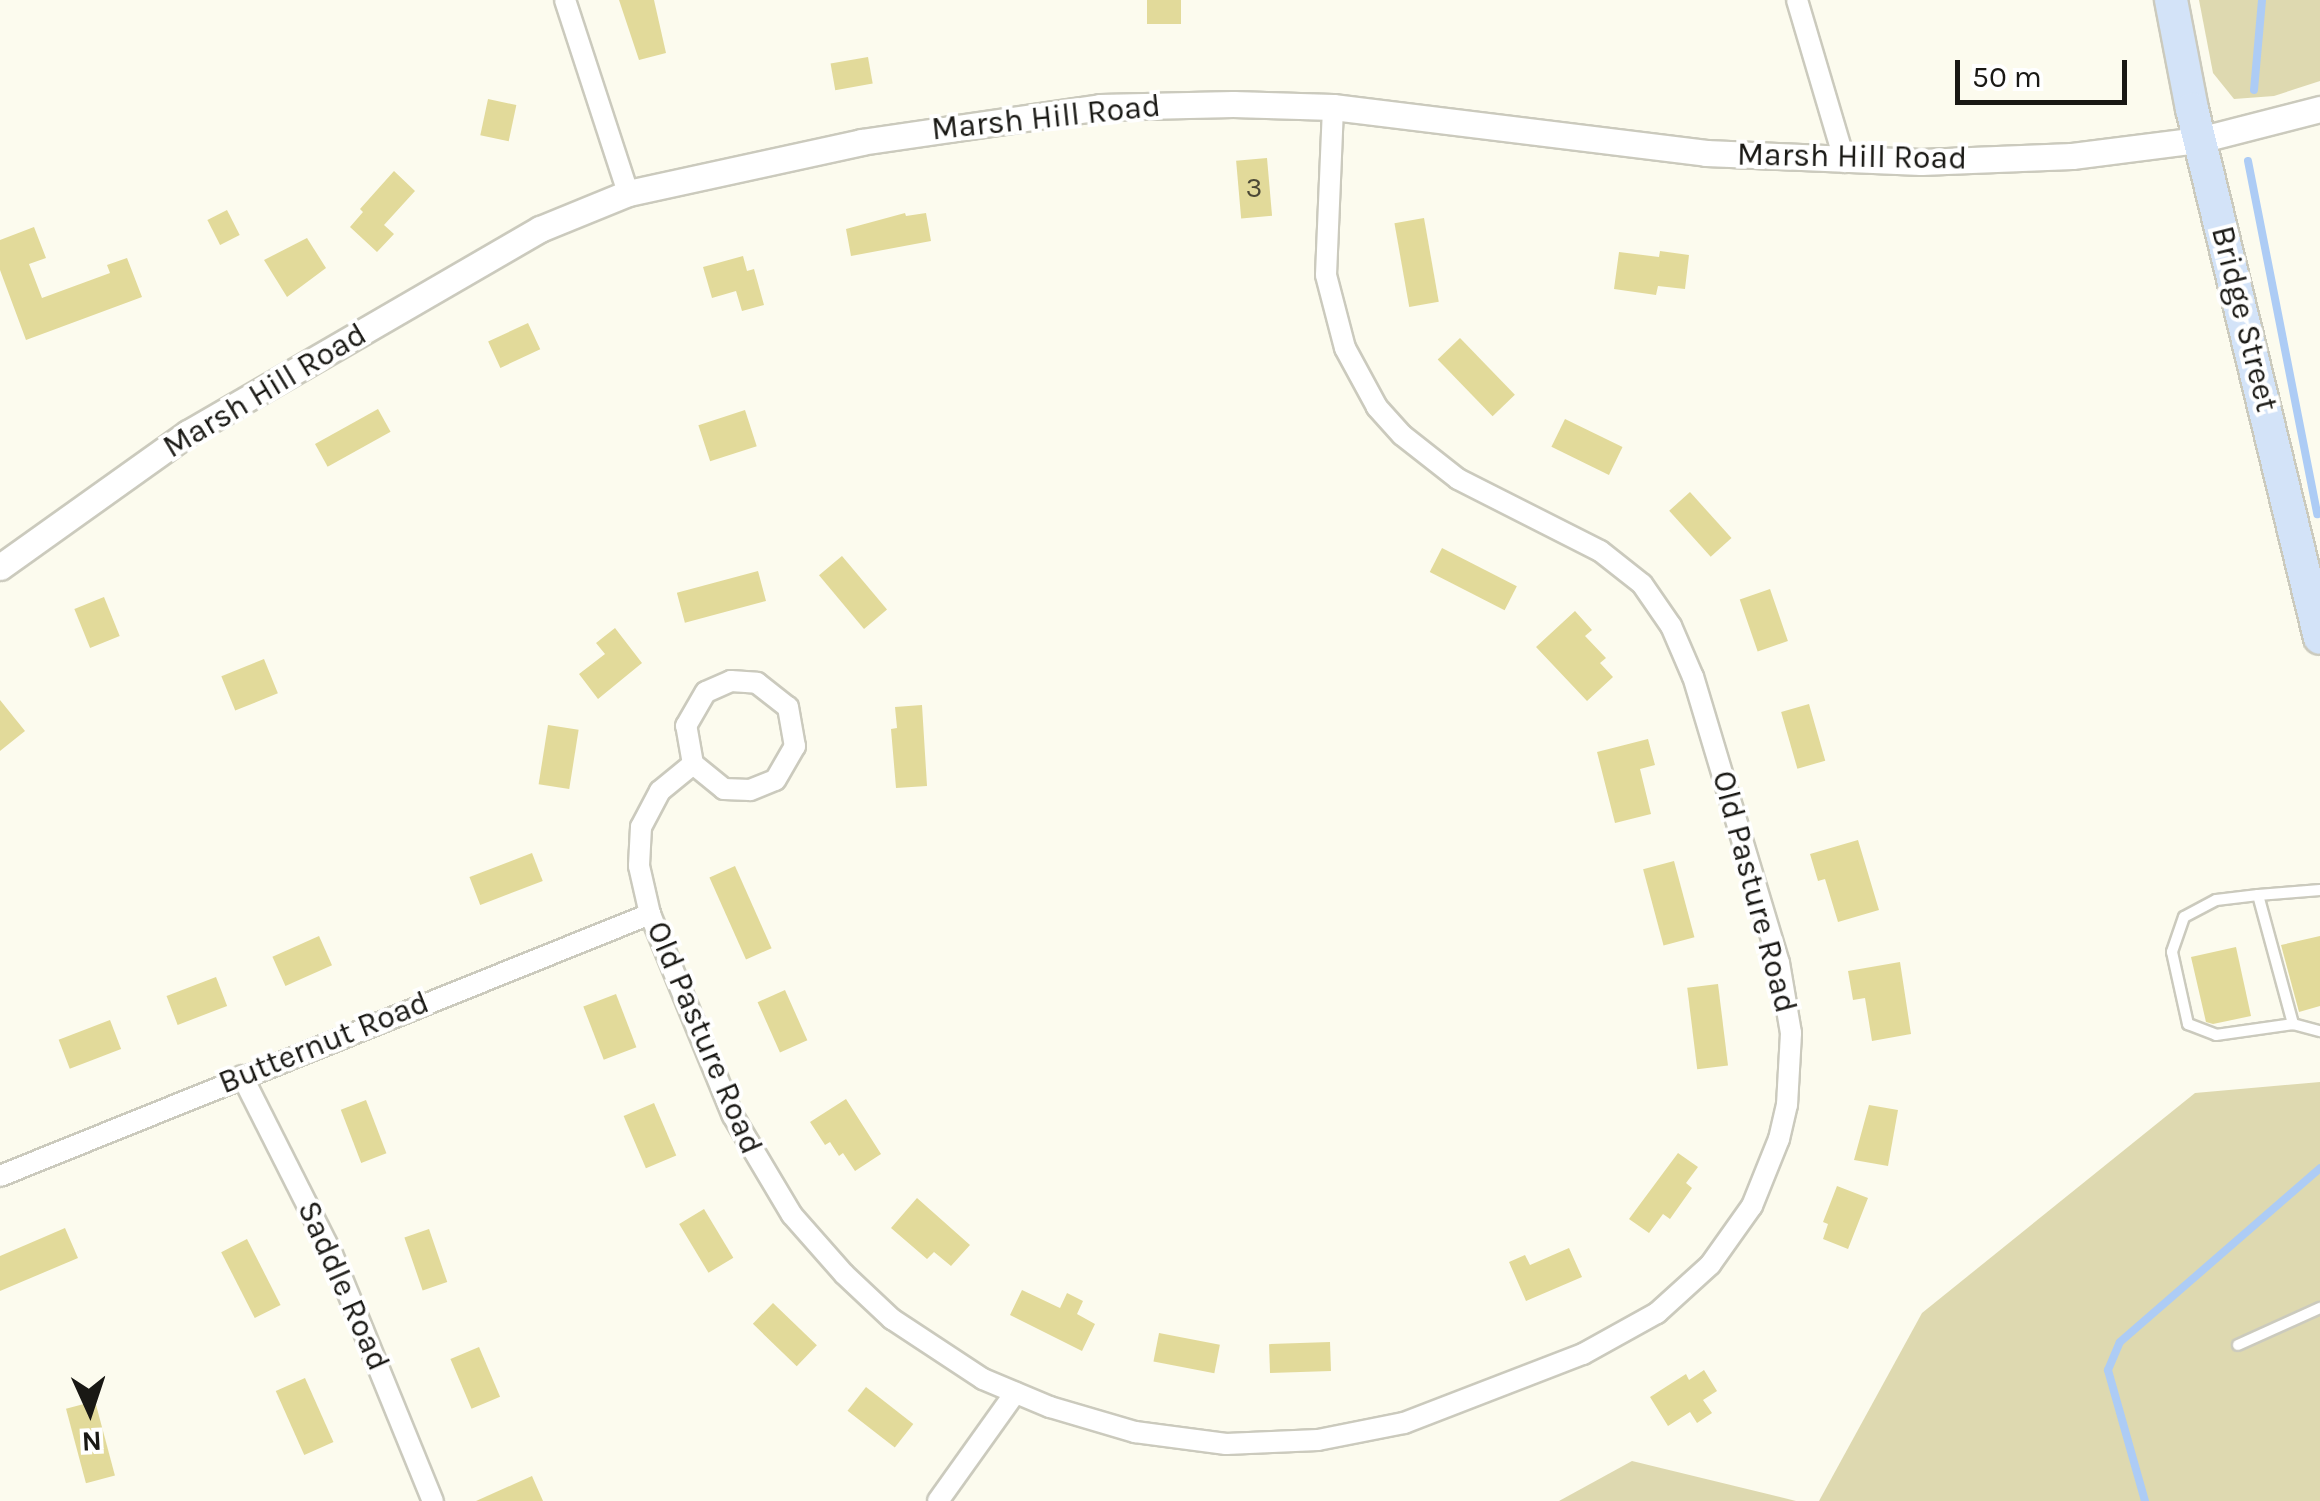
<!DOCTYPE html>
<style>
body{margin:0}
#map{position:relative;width:2320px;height:1501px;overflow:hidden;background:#fcfbee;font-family:Karla,sans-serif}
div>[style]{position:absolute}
.green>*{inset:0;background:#ded9b0}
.stream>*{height:8px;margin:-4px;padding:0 4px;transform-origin:4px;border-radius:4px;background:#adccf5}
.building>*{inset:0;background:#e2da9a;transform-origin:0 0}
.roads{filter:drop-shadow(2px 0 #cbcabd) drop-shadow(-2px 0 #cbcabd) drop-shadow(0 2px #cbcabd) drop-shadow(0 -2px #cbcabd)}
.service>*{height:10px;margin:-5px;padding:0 5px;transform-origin:5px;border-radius:5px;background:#fff}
.minor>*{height:20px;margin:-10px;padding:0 10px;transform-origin:10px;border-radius:10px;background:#fff}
.tertiary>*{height:25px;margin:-12.5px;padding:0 12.5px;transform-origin:12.5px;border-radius:12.5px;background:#fff}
.primary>*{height:32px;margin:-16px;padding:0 16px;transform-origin:16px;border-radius:16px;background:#d3e3f8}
span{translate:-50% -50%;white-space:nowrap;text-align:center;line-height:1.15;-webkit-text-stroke:8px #fff;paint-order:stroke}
.number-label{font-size:28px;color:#4b4836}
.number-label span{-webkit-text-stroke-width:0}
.street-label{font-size:32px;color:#191814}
.north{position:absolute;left:40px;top:1361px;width:100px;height:100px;-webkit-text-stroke:8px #fff;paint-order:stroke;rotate:177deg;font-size:28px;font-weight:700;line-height:40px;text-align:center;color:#191814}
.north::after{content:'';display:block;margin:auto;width:35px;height:45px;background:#191814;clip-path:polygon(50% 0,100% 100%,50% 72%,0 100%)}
.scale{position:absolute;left:1955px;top:60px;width:172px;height:45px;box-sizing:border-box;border:5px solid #191814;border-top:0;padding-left:12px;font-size:30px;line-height:35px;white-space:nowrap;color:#191814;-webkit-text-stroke:8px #fff;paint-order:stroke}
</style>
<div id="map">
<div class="green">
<i style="clip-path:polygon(2199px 0,2320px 0,2320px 81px,2274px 96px,2234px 99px,2213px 73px)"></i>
<i style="clip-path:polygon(2320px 1082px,2320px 1501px,1819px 1501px,1922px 1313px,2195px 1093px)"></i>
<i style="clip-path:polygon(1632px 1461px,1796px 1501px,1559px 1501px)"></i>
</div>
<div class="stream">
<i style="left:2254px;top:90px;width:90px;rotate:-84.9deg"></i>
<i style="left:2248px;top:161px;width:360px;rotate:78.9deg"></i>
<i style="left:2145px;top:1501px;width:136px;rotate:-105.8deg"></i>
<i style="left:2108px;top:1370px;width:30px;rotate:-67deg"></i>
<i style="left:2120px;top:1342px;width:265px;rotate:-41deg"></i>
</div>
<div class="building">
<i style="clip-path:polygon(619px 0,654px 0,666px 53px,639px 60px)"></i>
<i style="left:1147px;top:0;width:34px;height:24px"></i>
<i style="left:868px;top:57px;width:27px;height:38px;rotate:80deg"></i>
<i style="left:488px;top:99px;width:29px;height:37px;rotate:12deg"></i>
<i style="left:1267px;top:158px;width:58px;height:31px;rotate:85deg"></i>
<i style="clip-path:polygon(394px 171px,415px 191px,384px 225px,394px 234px,377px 252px,350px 227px,363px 212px,360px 209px)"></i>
<i style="left:227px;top:210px;width:28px;height:22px;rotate:63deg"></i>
<i style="clip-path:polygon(905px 213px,906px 216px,926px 213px,931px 241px,851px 256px,846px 229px)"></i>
<i style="left:1424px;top:218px;width:85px;height:30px;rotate:80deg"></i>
<i style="clip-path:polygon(34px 227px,46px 258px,29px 264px,42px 298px,110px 273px,107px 265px,127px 258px,142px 297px,26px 340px,0 270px,0 240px)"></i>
<i style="clip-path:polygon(307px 238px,326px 268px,287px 297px,264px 260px)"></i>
<i style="clip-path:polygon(1660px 251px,1689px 255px,1685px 289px,1658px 286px,1656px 295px,1614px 289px,1619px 252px,1659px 257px)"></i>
<i style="clip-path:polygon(743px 256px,747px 271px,754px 269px,764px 305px,742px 311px,736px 291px,712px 298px,703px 267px)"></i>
<i style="left:528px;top:323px;width:29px;height:44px;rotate:65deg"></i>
<i style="left:1460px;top:338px;width:79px;height:31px;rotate:46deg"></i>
<i style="left:378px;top:409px;width:26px;height:72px;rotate:61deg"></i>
<i style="left:745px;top:410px;width:38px;height:49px;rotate:72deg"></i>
<i style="left:1565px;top:419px;width:64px;height:31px;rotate:26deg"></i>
<i style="left:1690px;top:492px;width:62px;height:28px;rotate:48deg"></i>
<i style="left:1442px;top:548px;width:84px;height:27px;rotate:27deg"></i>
<i style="left:842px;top:556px;width:70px;height:30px;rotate:50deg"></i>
<i style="left:758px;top:571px;width:31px;height:84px;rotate:75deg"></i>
<i style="left:1770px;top:589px;width:55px;height:32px;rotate:71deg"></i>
<i style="left:104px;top:597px;width:42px;height:32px;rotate:68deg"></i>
<i style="clip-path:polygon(1575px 611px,1592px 630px,1585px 636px,1606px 658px,1600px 663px,1613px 677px,1587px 701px,1536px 647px)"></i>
<i style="clip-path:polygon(615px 628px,642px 663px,598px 699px,579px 674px,605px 654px,596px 643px)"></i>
<i style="left:264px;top:659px;width:37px;height:46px;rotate:68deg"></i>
<i style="clip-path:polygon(0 700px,25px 731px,0 751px)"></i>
<i style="left:1809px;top:704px;width:59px;height:29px;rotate:74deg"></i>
<i style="clip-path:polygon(922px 705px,927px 786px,896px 788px,891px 729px,897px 728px,895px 707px)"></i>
<i style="left:548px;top:725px;width:31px;height:60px;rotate:9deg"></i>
<i style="clip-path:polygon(1648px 739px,1655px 765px,1640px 769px,1651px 814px,1615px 823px,1597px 752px)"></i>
<i style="clip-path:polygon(1858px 840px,1879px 910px,1838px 922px,1825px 879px,1818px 881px,1810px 854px)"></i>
<i style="left:532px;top:853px;width:30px;height:67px;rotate:69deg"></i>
<i style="left:1674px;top:861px;width:79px;height:32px;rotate:75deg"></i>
<i style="left:735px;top:866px;width:90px;height:28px;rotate:66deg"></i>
<i style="left:319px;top:936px;width:32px;height:51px;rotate:66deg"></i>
<i style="clip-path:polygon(2320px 936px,2320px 1006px,2299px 1012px,2281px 945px)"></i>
<i style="clip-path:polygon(2236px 947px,2251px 1016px,2213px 1024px,2206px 1022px,2191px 957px)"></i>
<i style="clip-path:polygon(1900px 962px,1911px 1034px,1872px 1041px,1865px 998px,1853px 1000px,1848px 971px)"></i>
<i style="left:216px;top:977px;width:31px;height:53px;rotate:69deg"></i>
<i style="left:1718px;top:984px;width:82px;height:31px;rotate:83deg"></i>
<i style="left:785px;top:990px;width:55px;height:30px;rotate:66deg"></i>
<i style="left:616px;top:994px;width:57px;height:35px;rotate:69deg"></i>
<i style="left:110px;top:1020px;width:31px;height:55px;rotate:69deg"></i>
<i style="clip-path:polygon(846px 1099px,881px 1154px,855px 1171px,843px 1153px,839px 1156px,830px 1142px,825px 1145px,810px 1122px)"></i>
<i style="left:366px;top:1100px;width:57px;height:27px;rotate:69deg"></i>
<i style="left:654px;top:1103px;width:57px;height:33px;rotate:67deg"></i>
<i style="clip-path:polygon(1869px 1105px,1898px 1110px,1888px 1166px,1854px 1160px)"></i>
<i style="clip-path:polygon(1678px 1153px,1698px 1167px,1686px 1183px,1692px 1188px,1670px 1219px,1663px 1214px,1649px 1233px,1629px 1219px)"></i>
<i style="clip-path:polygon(1837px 1186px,1868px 1198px,1848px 1249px,1823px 1239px,1828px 1224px,1823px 1222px)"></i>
<i style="clip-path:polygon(917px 1198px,970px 1245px,951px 1266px,934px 1252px,927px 1259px,891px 1228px)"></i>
<i style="left:704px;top:1209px;width:57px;height:29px;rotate:59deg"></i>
<i style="clip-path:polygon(65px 1228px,78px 1258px,0 1291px,0 1256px)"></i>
<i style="left:429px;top:1229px;width:56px;height:26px;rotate:71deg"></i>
<i style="left:247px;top:1239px;width:74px;height:29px;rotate:63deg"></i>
<i style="clip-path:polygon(1569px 1248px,1582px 1277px,1526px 1301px,1509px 1262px,1525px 1255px,1530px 1265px)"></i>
<i style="clip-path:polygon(1022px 1290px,1060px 1308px,1067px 1293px,1083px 1301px,1077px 1314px,1095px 1324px,1082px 1351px,1010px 1315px)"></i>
<i style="left:773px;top:1303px;width:61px;height:29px;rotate:44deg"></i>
<i style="left:1159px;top:1333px;width:62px;height:29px;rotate:11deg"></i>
<i style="left:1330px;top:1342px;width:29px;height:61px;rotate:88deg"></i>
<i style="left:479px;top:1347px;width:54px;height:31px;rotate:67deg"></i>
<i style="clip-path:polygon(1704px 1370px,1717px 1391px,1703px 1400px,1712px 1413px,1697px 1423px,1690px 1412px,1668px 1426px,1650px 1397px,1686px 1374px,1689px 1380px)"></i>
<i style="left:305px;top:1378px;width:70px;height:32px;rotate:66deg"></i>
<i style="left:866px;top:1387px;width:60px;height:30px;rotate:38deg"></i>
<i style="left:95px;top:1401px;width:77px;height:30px;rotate:75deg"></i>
<i style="clip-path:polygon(532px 1476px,543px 1501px,476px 1501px)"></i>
</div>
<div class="roads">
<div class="service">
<i style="left:2320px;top:890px;width:62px;rotate:175.4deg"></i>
<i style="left:2258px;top:895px;width:134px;rotate:74.8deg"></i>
<i style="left:2293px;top:1024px;width:28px;rotate:15deg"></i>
<i style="left:2258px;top:895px;width:42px;rotate:173.2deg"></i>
<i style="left:2216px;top:900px;width:36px;rotate:152deg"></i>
<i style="left:2184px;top:917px;width:37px;rotate:109deg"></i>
<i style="left:2172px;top:952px;width:74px;rotate:77.5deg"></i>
<i style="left:2188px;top:1024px;width:30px;rotate:21deg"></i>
<i style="left:2216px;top:1035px;width:78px;rotate:-8.1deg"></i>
<i style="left:2238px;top:1345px;width:90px;rotate:-24.3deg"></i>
</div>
<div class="minor">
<i style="left:565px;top:0;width:203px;rotate:71.9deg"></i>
<i style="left:1797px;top:0;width:169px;rotate:73.5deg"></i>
<i style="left:693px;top:764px;width:39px;rotate:-100deg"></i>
<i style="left:686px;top:726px;width:39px;rotate:-60deg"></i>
<i style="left:706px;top:692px;width:27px;rotate:-24deg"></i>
<i style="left:731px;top:681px;width:26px;rotate:4deg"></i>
<i style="left:757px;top:683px;width:39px;rotate:38deg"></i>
<i style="left:788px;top:707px;width:40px;rotate:80deg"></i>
<i style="left:795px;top:746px;width:39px;rotate:120deg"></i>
<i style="left:775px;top:780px;width:27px;rotate:158deg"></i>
<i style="left:750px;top:790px;width:26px;rotate:-178deg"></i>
<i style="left:724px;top:789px;width:40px;rotate:-141deg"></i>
<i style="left:693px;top:764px;width:43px;rotate:140.7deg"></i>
<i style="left:660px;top:791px;width:41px;rotate:117.8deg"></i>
<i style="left:641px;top:827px;width:39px;rotate:93deg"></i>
<i style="left:639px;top:866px;width:49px;rotate:77.1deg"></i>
<i style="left:650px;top:914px;width:218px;rotate:67.7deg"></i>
<i style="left:733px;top:1116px;width:115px;rotate:59.2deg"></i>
<i style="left:792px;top:1215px;width:79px;rotate:48.6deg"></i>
<i style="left:844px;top:1274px;width:66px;rotate:43.2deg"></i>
<i style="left:892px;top:1319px;width:109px;rotate:33.4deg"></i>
<i style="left:983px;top:1379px;width:73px;rotate:22.7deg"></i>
<i style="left:1050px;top:1407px;width:89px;rotate:16.4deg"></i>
<i style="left:1135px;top:1432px;width:92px;rotate:7.5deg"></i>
<i style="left:1226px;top:1444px;width:92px;rotate:-2.5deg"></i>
<i style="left:1318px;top:1440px;width:88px;rotate:-11.2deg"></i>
<i style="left:1404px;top:1423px;width:192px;rotate:-21.1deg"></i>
<i style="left:1583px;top:1354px;width:85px;rotate:-29deg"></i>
<i style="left:1657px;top:1313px;width:72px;rotate:-42.2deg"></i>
<i style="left:1710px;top:1265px;width:72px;rotate:-54.6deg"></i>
<i style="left:1752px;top:1206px;width:72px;rotate:-68.1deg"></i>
<i style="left:1779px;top:1139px;width:35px;rotate:-77deg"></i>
<i style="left:1787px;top:1105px;width:72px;rotate:-86.8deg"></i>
<i style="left:1791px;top:1033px;width:71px;rotate:-99.7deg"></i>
<i style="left:1779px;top:963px;width:299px;rotate:-106.7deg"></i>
<i style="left:1693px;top:677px;width:56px;rotate:-113.3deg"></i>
<i style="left:1671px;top:626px;width:51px;rotate:-124.6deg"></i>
<i style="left:1642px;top:584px;width:53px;rotate:-141.8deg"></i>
<i style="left:1600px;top:551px;width:159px;rotate:-153.1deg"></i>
<i style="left:1458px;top:479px;width:71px;rotate:-141.8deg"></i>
<i style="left:1402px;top:435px;width:38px;rotate:-132deg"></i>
<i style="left:1377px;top:407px;width:67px;rotate:-118.5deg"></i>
<i style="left:1345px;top:348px;width:75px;rotate:-104.6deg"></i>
<i style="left:1326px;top:275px;width:168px;rotate:-87.6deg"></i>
<i style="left:242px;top:1076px;width:199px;rotate:63.2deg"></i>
<i style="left:332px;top:1254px;width:267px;rotate:67.8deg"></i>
<i style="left:0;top:1176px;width:701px;rotate:-21.95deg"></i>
<i style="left:938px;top:1501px;width:133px;rotate:-54.5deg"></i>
</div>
<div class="tertiary">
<i style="left:0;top:567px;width:231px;rotate:-35.5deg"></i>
<i style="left:188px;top:433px;width:407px;rotate:-30.1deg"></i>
<i style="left:540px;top:229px;width:95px;rotate:-22.2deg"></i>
<i style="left:628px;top:193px;width:239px;rotate:-12.3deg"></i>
<i style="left:861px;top:142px;width:242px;rotate:-8.3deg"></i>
<i style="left:1100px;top:107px;width:133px;rotate:-1.3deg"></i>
<i style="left:1233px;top:104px;width:100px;rotate:1.7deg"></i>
<i style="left:1333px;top:107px;width:376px;rotate:7deg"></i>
<i style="left:1706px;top:153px;width:215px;rotate:2.4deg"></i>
<i style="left:1921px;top:162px;width:151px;rotate:-2.3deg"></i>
<i style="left:2072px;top:156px;width:128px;rotate:-7.2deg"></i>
<i style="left:2199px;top:140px;width:125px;rotate:-14.4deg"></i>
</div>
<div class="primary">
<i style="left:2171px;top:0;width:111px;rotate:79.1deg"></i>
<i style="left:2192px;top:109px;width:544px;rotate:76.4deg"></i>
</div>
</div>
<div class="number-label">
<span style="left:1254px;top:188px">3</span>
</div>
<div class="street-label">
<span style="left:1046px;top:118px;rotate:-6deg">Marsh Hill Road</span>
<span style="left:1852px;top:157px;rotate:1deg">Marsh Hill Road</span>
<span style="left:2244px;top:319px;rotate:76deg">Bridge Street</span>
<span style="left:265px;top:391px;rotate:-31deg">Marsh Hill Road</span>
<span style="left:1754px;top:892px;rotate:75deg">Old Pasture Road</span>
<span style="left:704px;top:1038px;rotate:67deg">Old Pasture Road</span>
<span style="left:324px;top:1043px;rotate:-22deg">Butternut Road</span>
<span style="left:343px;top:1286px;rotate:66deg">Saddle Road</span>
</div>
<div class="north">N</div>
<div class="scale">50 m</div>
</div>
